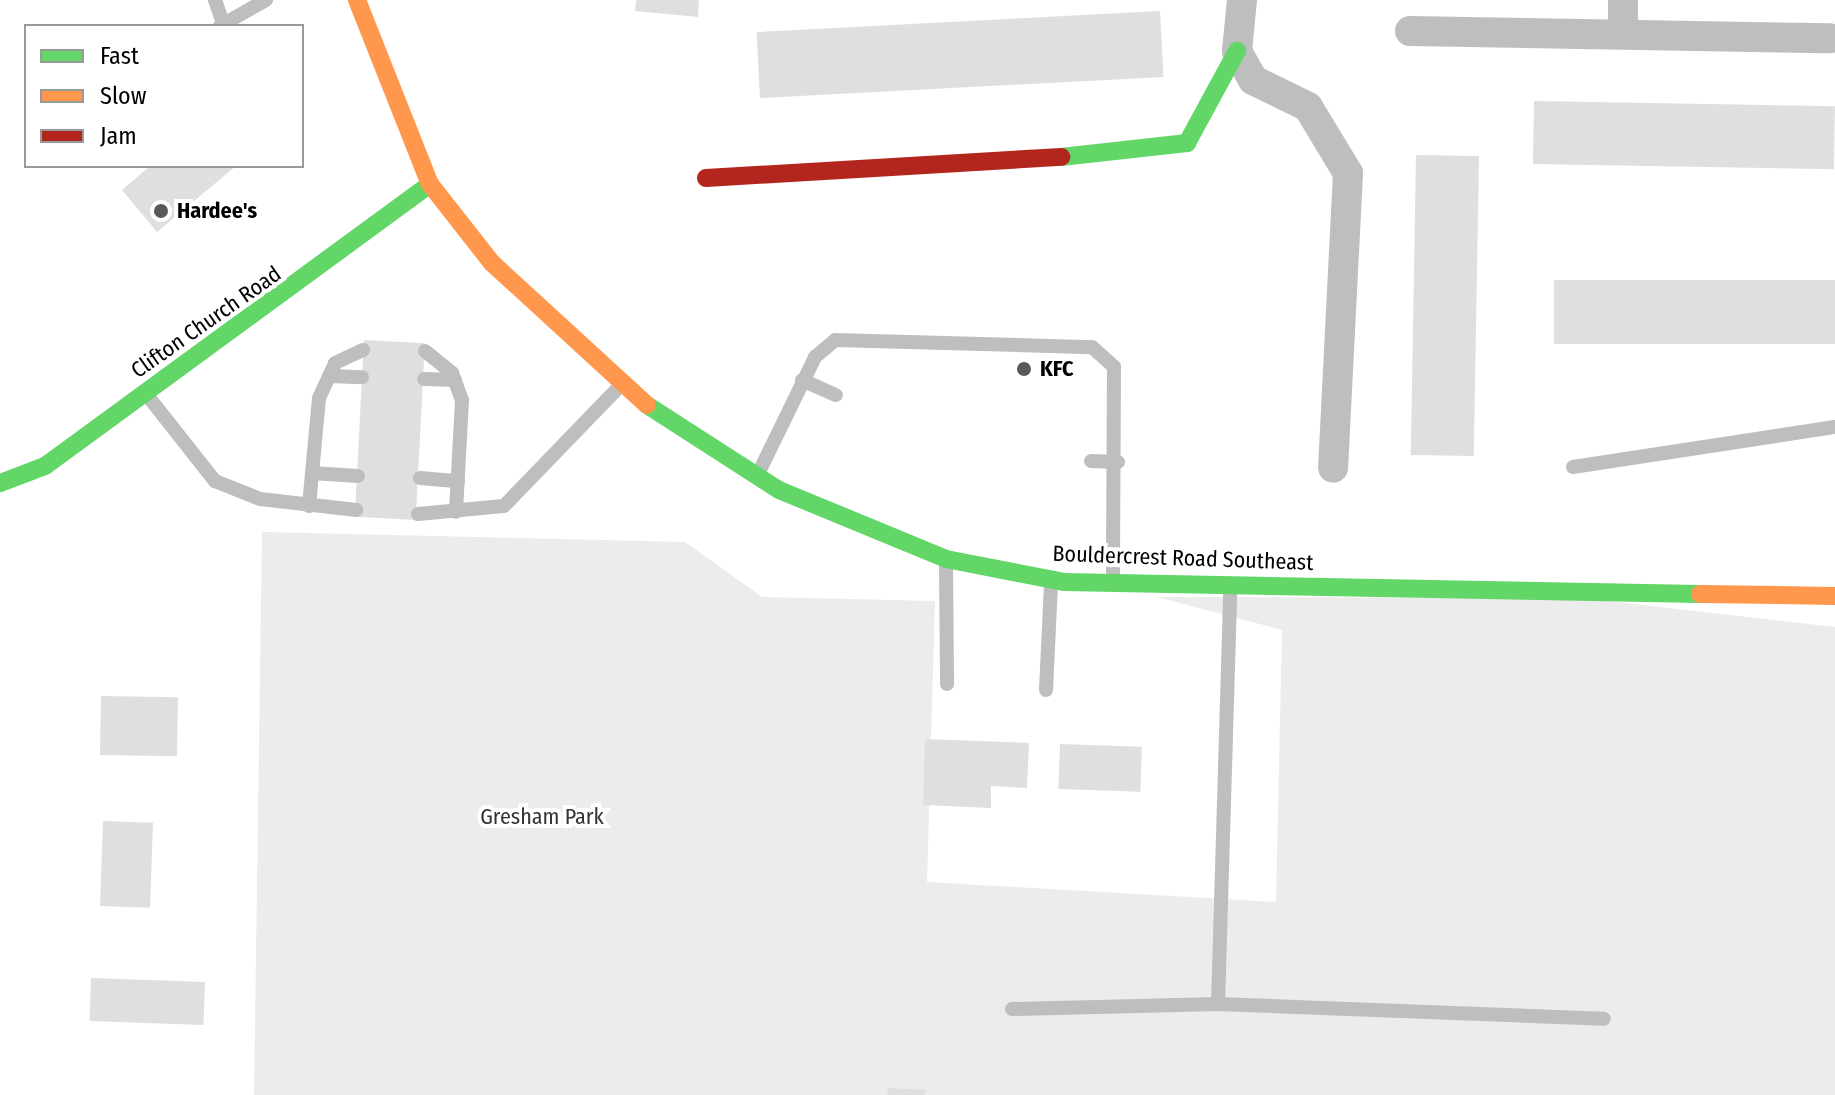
<!DOCTYPE html>
<style>
body{margin:0}
#map{position:relative;width:1835px;height:1095px;overflow:hidden;background:#fff;font-family:"Fira Sans Condensed",sans-serif}
div>[style]{position:absolute}
.green>*{inset:0;background:#ececec}
.building>*{inset:0;background:#dfdfdf;transform-origin:0 0}
.lane>*{height:14px;margin:-7px;padding:0 7px;transform-origin:7px;border-radius:7px;background:#bebebe}
.street>*{height:30px;margin:-15px;padding:0 15px;transform-origin:15px;border-radius:15px;background:#bebebe}
.fast>*{height:18px;margin:-9px;padding:0 9px;transform-origin:9px;border-radius:9px;background:#63d668}
.slow>*{height:18px;margin:-9px;padding:0 9px;transform-origin:9px;border-radius:9px;background:#ff974d}
.jam>*{height:18px;margin:-9px;padding:0 9px;transform-origin:9px;border-radius:9px;background:#b3261e}
.dots>*{width:22px;height:22px;translate:-50% -50%;box-sizing:border-box;border:4px solid #fff;border-radius:50%}
span{translate:-50% -50%;white-space:nowrap;text-align:center;line-height:1.15;-webkit-text-stroke:8px #fff;paint-order:stroke}
.poi-label{font-size:22px;color:#000;font-weight:700}
.left{translate:0 -50%;text-align:left}
.street-label{font-size:22px;color:#000}
.park-label{font-size:22px;color:#333}
.legend{position:absolute;left:24px;top:24px;width:280px;height:144px;box-sizing:border-box;background:#fff;border:2px solid #999;margin:0;padding:10px 14px;list-style:none;font-size:24px;color:#000}
.legend li{display:flex;align-items:center;gap:16px;height:40px}
.legend b{width:40px;border:2px solid #999}
</style>
<div id="map">
<div class="green">
<i style="clip-path:polygon(262px 532px,685px 542px,762px 597px,935px 601px,927px 882px,1276px 902px,1282px 630px,1157px 597px,1582px 598px,1835px 627px,1835px 1095px,254px 1095px)"></i>
</div>
<div class="building">
<i style="clip-path:polygon(636px 0,699px 0,698px 17px,635px 11px)"></i>
<i style="left:1160px;top:11px;width:66px;height:404px;rotate:87deg"></i>
<i style="left:1534px;top:101px;width:301px;height:63px;rotate:1deg"></i>
<i style="left:1416px;top:155px;width:63px;height:300px;rotate:1deg"></i>
<i style="clip-path:polygon(150px 166px,236px 166px,157px 232px,122px 190px)"></i>
<i style="left:1835px;top:280px;width:64px;height:281px;rotate:90deg"></i>
<i style="left:364px;top:340px;width:61px;height:177px;rotate:3deg"></i>
<i style="left:101px;top:696px;width:77px;height:59px;rotate:1deg"></i>
<i style="clip-path:polygon(925px 739px,1029px 743px,1027px 788px,991px 786px,991px 808px,923px 805px)"></i>
<i style="left:1060px;top:744px;width:82px;height:45px;rotate:2deg"></i>
<i style="left:103px;top:821px;width:50px;height:85px;rotate:2deg"></i>
<i style="left:91px;top:978px;width:114px;height:43px;rotate:2deg"></i>
<i style="clip-path:polygon(888px 1088px,926px 1090px,925px 1095px,887px 1095px)"></i>
</div>
<div class="lane">
<i style="left:215px;top:0;width:28px;rotate:71deg"></i>
<i style="left:220px;top:26px;width:53px;rotate:-29.5deg"></i>
<i style="left:425px;top:351px;width:35px;rotate:39deg"></i>
<i style="left:452px;top:373px;width:29px;rotate:70deg"></i>
<i style="left:462px;top:400px;width:112px;rotate:93.1deg"></i>
<i style="left:329px;top:376px;width:33px;rotate:2deg"></i>
<i style="left:424px;top:379px;width:31px;rotate:2deg"></i>
<i style="left:802px;top:380px;width:37px;rotate:24deg"></i>
<i style="left:147px;top:395px;width:110px;rotate:51.7deg"></i>
<i style="left:215px;top:481px;width:48px;rotate:21.8deg"></i>
<i style="left:260px;top:499px;width:97px;rotate:6.5deg"></i>
<i style="left:1091px;top:461px;width:27px;rotate:2deg"></i>
<i style="left:1573px;top:467px;width:265px;rotate:-8.7deg"></i>
<i style="left:759px;top:472px;width:128px;rotate:-64deg"></i>
<i style="left:815px;top:357px;width:26px;rotate:-40deg"></i>
<i style="left:835px;top:340px;width:257px;rotate:1.6deg"></i>
<i style="left:1092px;top:347px;width:30px;rotate:42deg"></i>
<i style="left:1114px;top:367px;width:212px;rotate:90.3deg"></i>
<i style="left:312px;top:473px;width:46px;rotate:3.7deg"></i>
<i style="left:420px;top:478px;width:38px;rotate:5deg"></i>
<i style="left:309px;top:506px;width:108px;rotate:-84.7deg"></i>
<i style="left:319px;top:398px;width:38px;rotate:-65deg"></i>
<i style="left:335px;top:363px;width:31px;rotate:-25deg"></i>
<i style="left:418px;top:514px;width:86px;rotate:-5.3deg"></i>
<i style="left:504px;top:506px;width:164px;rotate:-46deg"></i>
<i style="left:946px;top:564px;width:120px;rotate:89.5deg"></i>
<i style="left:1046px;top:690px;width:108px;rotate:-87.3deg"></i>
<i style="left:1218px;top:1004px;width:386px;rotate:2.2deg"></i>
<i style="left:1012px;top:1009px;width:206px;rotate:-1.4deg"></i>
<i style="left:1218px;top:1004px;width:414px;rotate:-88.3deg"></i>
</div>
<div class="street">
<i style="left:1242px;top:0;width:51px;rotate:95.6deg"></i>
<i style="left:1237px;top:51px;width:33px;rotate:61deg"></i>
<i style="left:1253px;top:80px;width:61px;rotate:26.1deg"></i>
<i style="left:1308px;top:107px;width:77px;rotate:58.8deg"></i>
<i style="left:1348px;top:173px;width:295px;rotate:92.9deg"></i>
<i style="left:1410px;top:31px;width:420px;rotate:1deg"></i>
<i style="left:1623px;top:33px;width:33px;rotate:-90deg"></i>
</div>
<div class="fast">
<i style="left:1061px;top:157px;width:127px;rotate:-6.3deg"></i>
<i style="left:1187px;top:143px;width:105px;rotate:-61.5deg"></i>
<i style="left:647px;top:405px;width:157px;rotate:32.8deg"></i>
<i style="left:779px;top:490px;width:181px;rotate:22.4deg"></i>
<i style="left:946px;top:559px;width:120px;rotate:11deg"></i>
<i style="left:1064px;top:582px;width:636px;rotate:1.08deg"></i>
<i style="left:0;top:483px;width:48px;rotate:-20.7deg"></i>
<i style="left:45px;top:466px;width:477px;rotate:-36.2deg"></i>
</div>
<div class="slow">
<i style="left:357px;top:0;width:198px;rotate:68.4deg"></i>
<i style="left:430px;top:184px;width:100px;rotate:51.9deg"></i>
<i style="left:492px;top:263px;width:210px;rotate:42.5deg"></i>
<i style="left:1700px;top:594px;width:135px;rotate:0.8deg"></i>
</div>
<div class="jam">
<i style="left:706px;top:178px;width:356px;rotate:-3.4deg"></i>
</div>
<div class="dots">
<i style="left:161px;top:211px;background:#595959"></i>
<i style="left:1024px;top:369px;background:#595959"></i>
</div>
<div class="poi-label">
<span class="left" style="left:177px;top:211px">Hardee's</span>
<span class="left" style="left:1040px;top:369px">KFC</span>
</div>
<div class="street-label">
<span style="left:206px;top:322px;rotate:-35deg">Clifton Church Road</span>
<span style="left:1183px;top:558px;rotate:2deg">Bouldercrest Road Southeast</span>
</div>
<div class="park-label">
<span style="left:542px;top:817px">Gresham Park</span>
</div>
<ul class="legend">
<li><b style="height:10px;background:#63d668"></b>Fast</li>
<li><b style="height:10px;background:#ff974d"></b>Slow</li>
<li><b style="height:10px;background:#b3261e"></b>Jam</li>
</ul>
</div>
